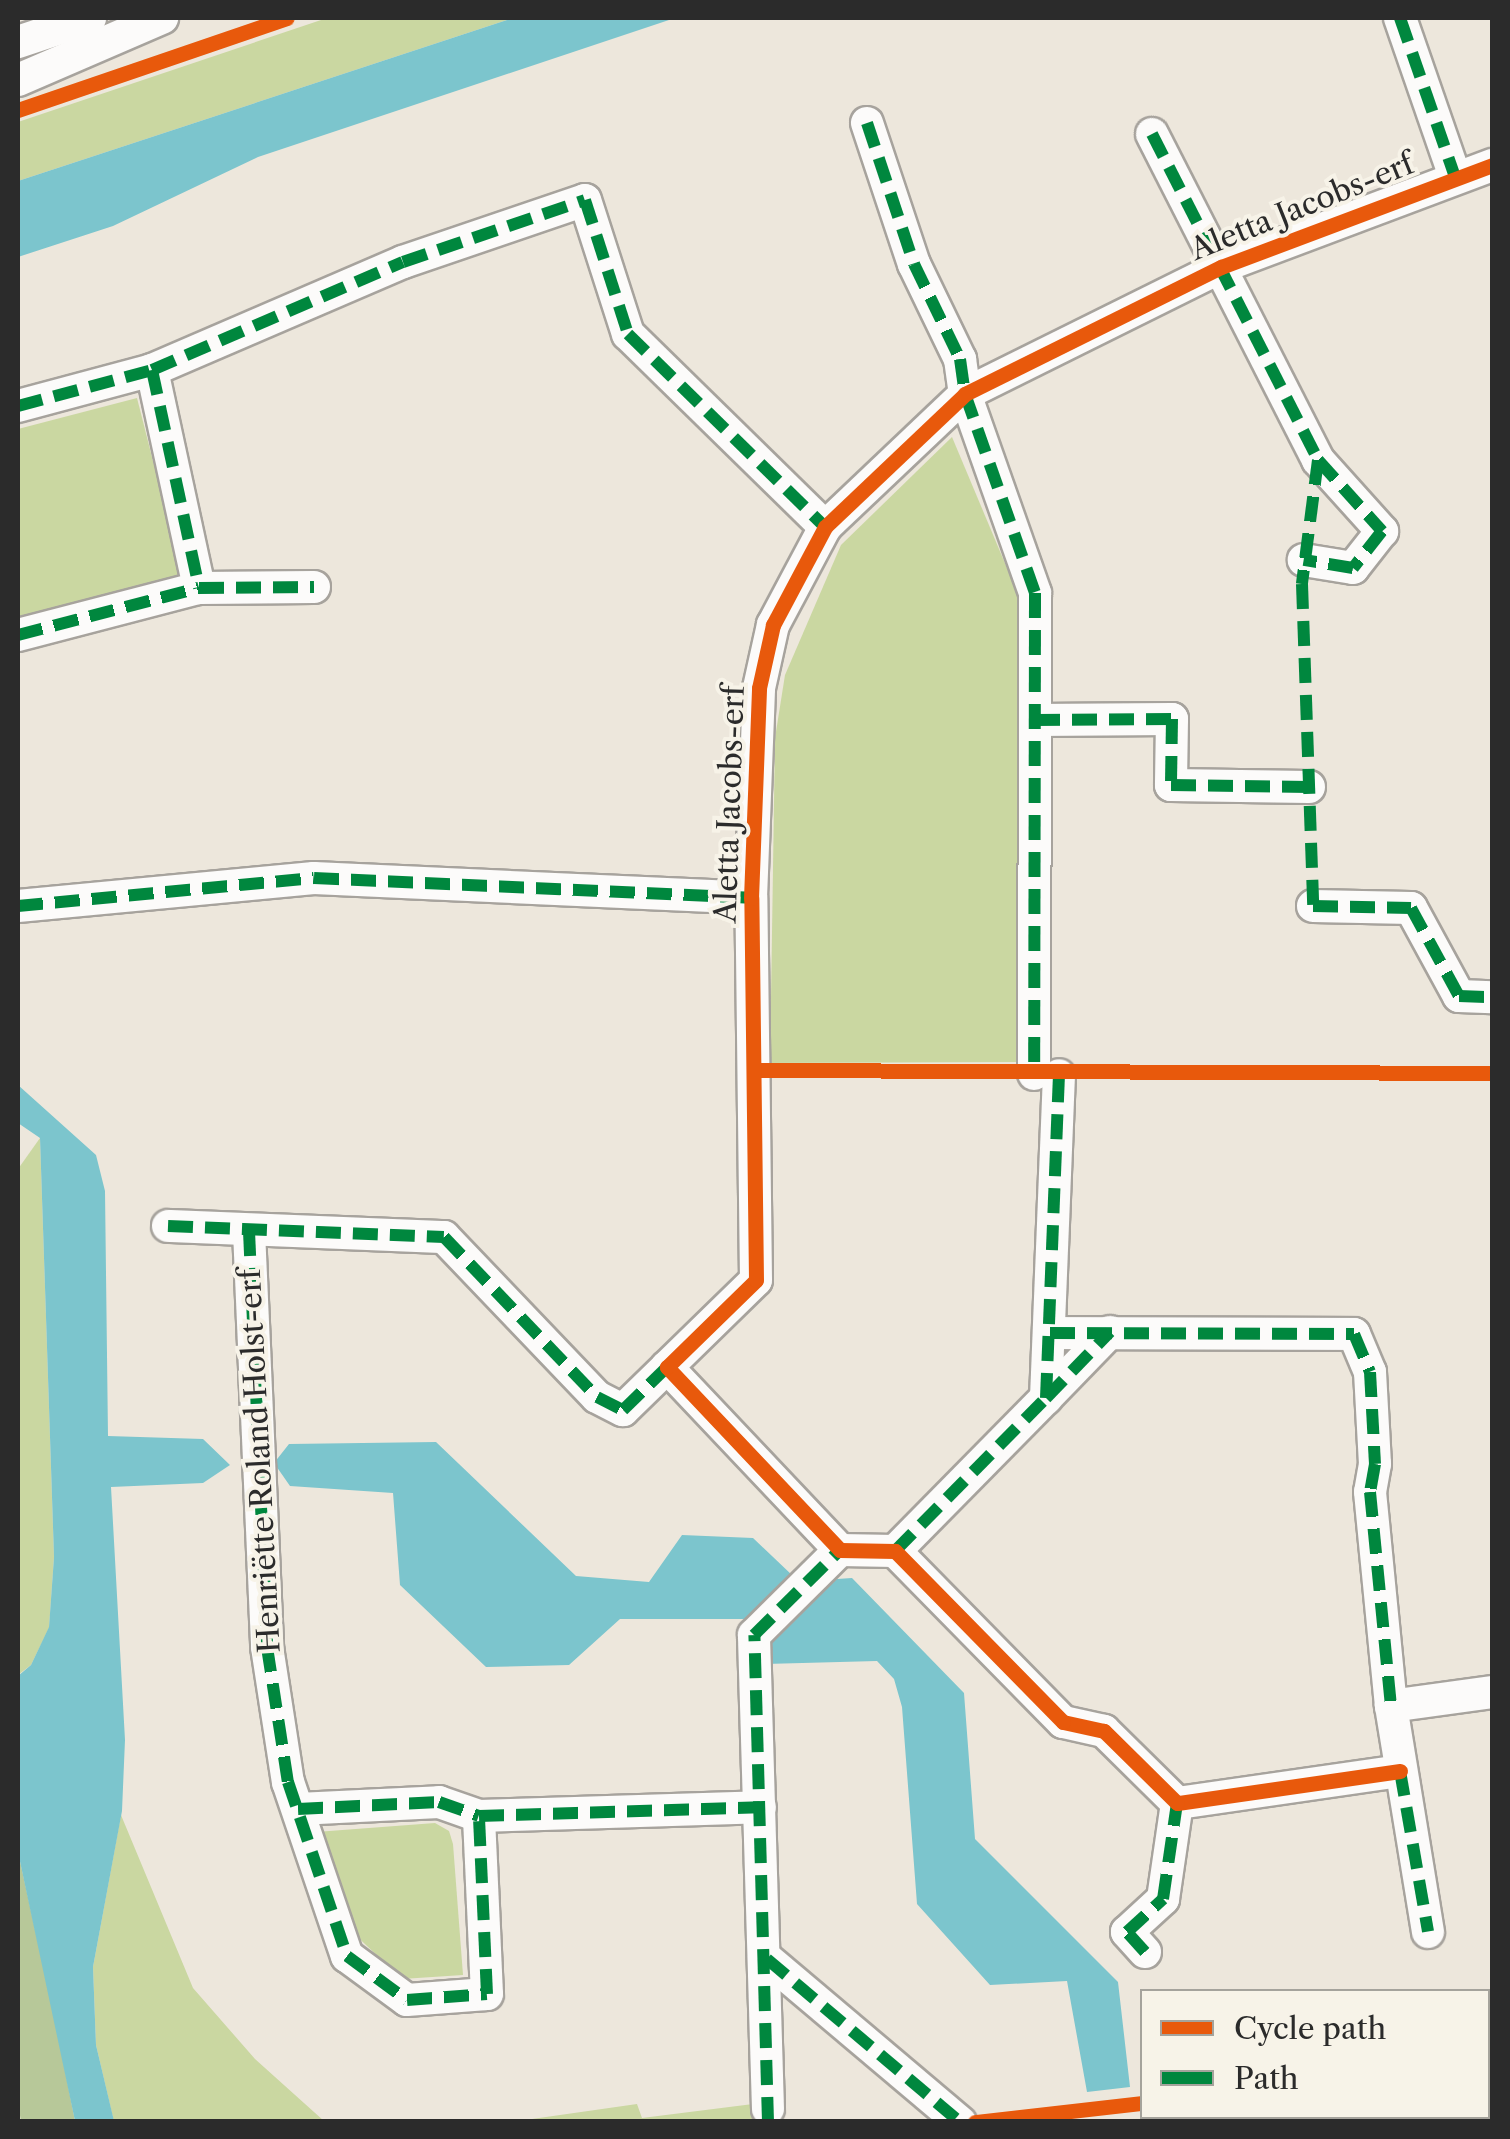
<!DOCTYPE html>
<meta charset="utf-8">
<style>
body{margin:0}
#map{position:relative;width:1510px;height:2139px;overflow:hidden;background:#ede7dc;font-family:"Libre Caslon Text",serif}
div>[style]{position:absolute}
.green>*{inset:0;background:#cad7a1}
.forest>*{inset:0;background:#b7c899}
.water>*{inset:0;background:#7cc5cd}
.roads{filter:drop-shadow(2px 0 #a7a39d) drop-shadow(-2px 0 #a7a39d) drop-shadow(0 2px #a7a39d) drop-shadow(0 -2px #a7a39d)}
.minor>*{height:32px;margin:-16px;padding:0 16px;transform-origin:16px;border-radius:16px;background:#fcfbfa}
.quiet>*{height:12px;margin-top:-6px;transform-origin:0;background:repeating-linear-gradient(90deg,#00873e 0 25px,transparent 0 37px)}
.cycleway>*{height:15px;margin:-7.5px;padding:0 7.5px;transform-origin:7.5px;border-radius:7.5px;background:#e8590c}
span{translate:-50% -50%;white-space:nowrap;text-align:center;line-height:1.15;-webkit-text-stroke:8px #f7f3e8;paint-order:stroke}
.street-label{font-size:30px;color:#2b2b2b}
.frame{position:absolute;inset:0;border:20px solid #2b2b2b;pointer-events:none}
.legend{position:absolute;left:1140px;top:1989px;width:350px;height:130px;box-sizing:border-box;background:#f7f3e8;border:2px solid #a5a39c;margin:0;padding:12px 18px;list-style:none;font-size:30px;color:#2b2b2b}
.legend li{display:flex;align-items:center;gap:20px;height:50px}
.legend b{width:50px;border:2px solid #a5a39c}
</style>
<div id="map">
<div class="green">
<i style="clip-path:polygon(327px 18px,513px 18px,18px 181px,18px 122px)"></i>
<i style="clip-path:polygon(137px 398px,183px 579px,18px 625px,18px 429px)"></i>
<i style="clip-path:polygon(952px 437px,1020px 599px,1016px 1062px,770px 1063px,775px 738px,785px 675px,841px 545px)"></i>
<i style="clip-path:polygon(40px 1138px,54px 1557px,49px 1628px,31px 1665px,18px 1675px,18px 1169px)"></i>
<i style="clip-path:polygon(121px 1815px,193px 1988px,255px 2059px,324px 2121px,114px 2122px,96px 2045px,93px 1967px)"></i>
<i style="clip-path:polygon(435px 1823px,449px 1831px,453px 1844px,463px 1975px,402px 1979px,348px 1928px,316px 1832px)"></i>
<i style="clip-path:polygon(1492px 2086px,1492px 2121px,1125px 2119px,1488px 2116px)"></i>
<i style="clip-path:polygon(637px 2104px,642px 2118px,753px 2104px,754px 2121px,511px 2122px)"></i>
</div>
<div class="forest">
<i style="clip-path:polygon(18px 1852px,55px 2020px,75px 2121px,21px 2121px,18px 2105px)"></i>
</div>
<div class="water">
<i style="clip-path:polygon(513px 18px,675px 18px,258px 157px,113px 226px,18px 257px,18px 181px)"></i>
<i style="clip-path:polygon(18px 1085px,96px 1155px,105px 1191px,108px 1436px,203px 1439px,230px 1465px,203px 1483px,111px 1487px,125px 1740px,122px 1811px,93px 1967px,96px 2045px,114px 2121px,75px 2121px,18px 1852px,18px 1676px,31px 1665px,49px 1627px,54px 1557px,40px 1138px,18px 1123px)"></i>
<i style="clip-path:polygon(436px 1442px,576px 1576px,649px 1582px,682px 1535px,753px 1538px,793px 1576px,754px 1619px,620px 1619px,569px 1665px,486px 1667px,400px 1585px,393px 1493px,290px 1486px,274px 1463px,289px 1444px)"></i>
<i style="clip-path:polygon(852px 1578px,964px 1693px,975px 1839px,1118px 1982px,1130px 2087px,1087px 2092px,1067px 1981px,990px 1985px,917px 1904px,902px 1707px,894px 1679px,877px 1661px,765px 1664px,766px 1645px,778px 1630px,837px 1579px)"></i>
</div>
<div class="roads">
<div class="minor">
<i style="left:1400px;top:18px;width:165px;rotate:70.9deg"></i>
<i style="left:18px;top:42px;width:76px;rotate:-18.4deg"></i>
<i style="left:18px;top:80px;width:157px;rotate:-23.3deg"></i>
<i style="left:867px;top:123px;width:149px;rotate:71.6deg"></i>
<i style="left:914px;top:264px;width:106px;rotate:64.2deg"></i>
<i style="left:960px;top:359px;width:35px;rotate:82deg"></i>
<i style="left:965px;top:394px;width:211px;rotate:70.6deg"></i>
<i style="left:1035px;top:593px;width:481px;rotate:90.1deg"></i>
<i style="left:1152px;top:134px;width:366px;rotate:63deg"></i>
<i style="left:1318px;top:460px;width:96px;rotate:48deg"></i>
<i style="left:1382px;top:531px;width:47px;rotate:128.1deg"></i>
<i style="left:1353px;top:568px;width:50px;rotate:-170.7deg"></i>
<i style="left:152px;top:370px;width:223px;rotate:77.8deg"></i>
<i style="left:199px;top:588px;width:115px;rotate:-0.5deg"></i>
<i style="left:18px;top:406px;width:139px;rotate:-15deg"></i>
<i style="left:152px;top:370px;width:273px;rotate:-23.3deg"></i>
<i style="left:403px;top:262px;width:192px;rotate:-18.8deg"></i>
<i style="left:585px;top:200px;width:141px;rotate:72.2deg"></i>
<i style="left:628px;top:334px;width:276px;rotate:44.4deg"></i>
<i style="left:18px;top:635px;width:187px;rotate:-14.6deg"></i>
<i style="left:1035px;top:720px;width:137px;rotate:-0.4deg"></i>
<i style="left:1172px;top:719px;width:66px;rotate:90.9deg"></i>
<i style="left:1171px;top:785px;width:138px;rotate:0.8deg"></i>
<i style="left:18px;top:906px;width:297px;rotate:-5.4deg"></i>
<i style="left:314px;top:878px;width:437px;rotate:2.6deg"></i>
<i style="left:1313px;top:906px;width:98px;rotate:1.2deg"></i>
<i style="left:1411px;top:908px;width:100px;rotate:61.4deg"></i>
<i style="left:1459px;top:996px;width:33px;rotate:2deg"></i>
<i style="left:168px;top:1226px;width:276px;rotate:2.3deg"></i>
<i style="left:444px;top:1237px;width:221px;rotate:46.3deg"></i>
<i style="left:597px;top:1397px;width:29px;rotate:27deg"></i>
<i style="left:623px;top:1410px;width:62px;rotate:-44.3deg"></i>
<i style="left:249px;top:1231px;width:416px;rotate:87.5deg"></i>
<i style="left:267px;top:1647px;width:137px;rotate:81.2deg"></i>
<i style="left:288px;top:1782px;width:184px;rotate:71.3deg"></i>
<i style="left:347px;top:1956px;width:74px;rotate:36.3deg"></i>
<i style="left:407px;top:2000px;width:80px;rotate:-4.3deg"></i>
<i style="left:487px;top:1994px;width:178px;rotate:-92.6deg"></i>
<i style="left:1050px;top:1333px;width:304px;rotate:0.2deg"></i>
<i style="left:1354px;top:1334px;width:41px;rotate:67.2deg"></i>
<i style="left:1370px;top:1372px;width:92px;rotate:86.9deg"></i>
<i style="left:1375px;top:1464px;width:28px;rotate:100deg"></i>
<i style="left:1370px;top:1492px;width:215px;rotate:84.4deg"></i>
<i style="left:1391px;top:1706px;width:229px;rotate:80.7deg"></i>
<i style="left:1046px;top:1398px;width:92px;rotate:-45.9deg"></i>
<i style="left:895px;top:1551px;width:215px;rotate:-45.4deg"></i>
<i style="left:1046px;top:1398px;width:323px;rotate:-87.7deg"></i>
<i style="left:1391px;top:1706px;width:102px;rotate:-7.9deg"></i>
<i style="left:1400px;top:1771px;width:225px;rotate:171.8deg"></i>
<i style="left:1177px;top:1803px;width:103px;rotate:-135.4deg"></i>
<i style="left:1104px;top:1731px;width:42px;rotate:-167.6deg"></i>
<i style="left:1063px;top:1722px;width:240px;rotate:-134.5deg"></i>
<i style="left:895px;top:1551px;width:55px;rotate:-179deg"></i>
<i style="left:840px;top:1550px;width:252px;rotate:-133.4deg"></i>
<i style="left:667px;top:1367px;width:124px;rotate:-44.3deg"></i>
<i style="left:756px;top:1280px;width:382px;rotate:-90.7deg"></i>
<i style="left:751px;top:898px;width:210px;rotate:-87.8deg"></i>
<i style="left:759px;top:688px;width:65px;rotate:-77.5deg"></i>
<i style="left:773px;top:625px;width:111px;rotate:-62deg"></i>
<i style="left:825px;top:527px;width:193px;rotate:-43.5deg"></i>
<i style="left:965px;top:394px;width:286px;rotate:-26.4deg"></i>
<i style="left:1221px;top:267px;width:290px;rotate:-20.6deg"></i>
<i style="left:298px;top:1809px;width:141px;rotate:-2.8deg"></i>
<i style="left:439px;top:1802px;width:42px;rotate:19.3deg"></i>
<i style="left:479px;top:1816px;width:281px;rotate:-1.8deg"></i>
<i style="left:1145px;top:1952px;width:27px;rotate:-132deg"></i>
<i style="left:1127px;top:1932px;width:49px;rotate:-42.5deg"></i>
<i style="left:1163px;top:1899px;width:97px;rotate:-81.7deg"></i>
<i style="left:767px;top:1959px;width:253px;rotate:40.2deg"></i>
<i style="left:768px;top:2109px;width:474px;rotate:-91.7deg"></i>
<i style="left:754px;top:1635px;width:121px;rotate:-44.7deg"></i>
</div>
</div>
<div class="quiet">
<i style="left:1400px;top:18px;width:165px;rotate:70.9deg"></i>
<i style="left:867px;top:123px;width:149px;rotate:71.6deg"></i>
<i style="left:914px;top:264px;width:106px;rotate:64.2deg"></i>
<i style="left:960px;top:359px;width:35px;rotate:82deg"></i>
<i style="left:965px;top:394px;width:211px;rotate:70.6deg"></i>
<i style="left:1035px;top:593px;width:481px;rotate:90.1deg"></i>
<i style="left:1152px;top:134px;width:366px;rotate:63deg"></i>
<i style="left:1318px;top:460px;width:96px;rotate:48deg"></i>
<i style="left:1382px;top:531px;width:47px;rotate:128.1deg"></i>
<i style="left:1353px;top:568px;width:50px;rotate:-170.7deg"></i>
<i style="left:152px;top:370px;width:223px;rotate:77.8deg"></i>
<i style="left:199px;top:588px;width:115px;rotate:-0.5deg"></i>
<i style="left:18px;top:406px;width:139px;rotate:-15deg"></i>
<i style="left:152px;top:370px;width:273px;rotate:-23.3deg"></i>
<i style="left:403px;top:262px;width:192px;rotate:-18.8deg"></i>
<i style="left:585px;top:200px;width:141px;rotate:72.2deg"></i>
<i style="left:628px;top:334px;width:276px;rotate:44.4deg"></i>
<i style="left:1318px;top:460px;width:125px;rotate:97.4deg"></i>
<i style="left:1302px;top:584px;width:322px;rotate:88deg"></i>
<i style="left:1313px;top:906px;width:98px;rotate:1.2deg"></i>
<i style="left:1411px;top:908px;width:100px;rotate:61.4deg"></i>
<i style="left:1459px;top:996px;width:33px;rotate:2deg"></i>
<i style="left:18px;top:635px;width:187px;rotate:-14.6deg"></i>
<i style="left:1035px;top:720px;width:137px;rotate:-0.4deg"></i>
<i style="left:1172px;top:719px;width:66px;rotate:90.9deg"></i>
<i style="left:1171px;top:785px;width:138px;rotate:0.8deg"></i>
<i style="left:18px;top:906px;width:297px;rotate:-5.4deg"></i>
<i style="left:314px;top:878px;width:437px;rotate:2.6deg"></i>
<i style="left:168px;top:1226px;width:276px;rotate:2.3deg"></i>
<i style="left:444px;top:1237px;width:221px;rotate:46.3deg"></i>
<i style="left:597px;top:1397px;width:29px;rotate:27deg"></i>
<i style="left:623px;top:1410px;width:62px;rotate:-44.3deg"></i>
<i style="left:249px;top:1231px;width:416px;rotate:87.5deg"></i>
<i style="left:267px;top:1647px;width:137px;rotate:81.2deg"></i>
<i style="left:288px;top:1782px;width:184px;rotate:71.3deg"></i>
<i style="left:347px;top:1956px;width:74px;rotate:36.3deg"></i>
<i style="left:407px;top:2000px;width:80px;rotate:-4.3deg"></i>
<i style="left:487px;top:1994px;width:178px;rotate:-92.6deg"></i>
<i style="left:1050px;top:1333px;width:304px;rotate:0.2deg"></i>
<i style="left:1354px;top:1334px;width:41px;rotate:67.2deg"></i>
<i style="left:1370px;top:1372px;width:92px;rotate:86.9deg"></i>
<i style="left:1375px;top:1464px;width:28px;rotate:100deg"></i>
<i style="left:1370px;top:1492px;width:215px;rotate:84.4deg"></i>
<i style="left:1046px;top:1398px;width:92px;rotate:-45.9deg"></i>
<i style="left:895px;top:1551px;width:215px;rotate:-45.4deg"></i>
<i style="left:1046px;top:1398px;width:323px;rotate:-87.7deg"></i>
<i style="left:1400px;top:1771px;width:163px;rotate:80.1deg"></i>
<i style="left:298px;top:1809px;width:141px;rotate:-2.8deg"></i>
<i style="left:439px;top:1802px;width:42px;rotate:19.3deg"></i>
<i style="left:479px;top:1816px;width:281px;rotate:-1.8deg"></i>
<i style="left:1145px;top:1952px;width:27px;rotate:-132deg"></i>
<i style="left:1127px;top:1932px;width:49px;rotate:-42.5deg"></i>
<i style="left:1163px;top:1899px;width:97px;rotate:-81.7deg"></i>
<i style="left:767px;top:1959px;width:253px;rotate:40.2deg"></i>
<i style="left:768px;top:2122px;width:487px;rotate:-91.6deg"></i>
<i style="left:754px;top:1635px;width:121px;rotate:-44.7deg"></i>
</div>
<div class="cycleway">
<i style="left:18px;top:110px;width:284px;rotate:-18.9deg"></i>
<i style="left:755px;top:1070px;width:737px;rotate:0.23deg"></i>
<i style="left:1400px;top:1771px;width:225px;rotate:171.8deg"></i>
<i style="left:1177px;top:1803px;width:103px;rotate:-135.4deg"></i>
<i style="left:1104px;top:1731px;width:42px;rotate:-167.6deg"></i>
<i style="left:1063px;top:1722px;width:240px;rotate:-134.5deg"></i>
<i style="left:895px;top:1551px;width:55px;rotate:-179deg"></i>
<i style="left:840px;top:1550px;width:252px;rotate:-133.4deg"></i>
<i style="left:667px;top:1367px;width:124px;rotate:-44.3deg"></i>
<i style="left:756px;top:1280px;width:382px;rotate:-90.7deg"></i>
<i style="left:751px;top:898px;width:210px;rotate:-87.8deg"></i>
<i style="left:759px;top:688px;width:65px;rotate:-77.5deg"></i>
<i style="left:773px;top:625px;width:111px;rotate:-62deg"></i>
<i style="left:825px;top:527px;width:193px;rotate:-43.5deg"></i>
<i style="left:965px;top:394px;width:286px;rotate:-26.4deg"></i>
<i style="left:1221px;top:267px;width:290px;rotate:-20.6deg"></i>
<i style="left:975px;top:2122px;width:168px;rotate:-6.5deg"></i>
</div>
<div class="street-label">
<span style="left:1302px;top:207px;rotate:-22deg">Aletta Jacobs-erf</span>
<span style="left:730px;top:804px;rotate:-88deg">Aletta Jacobs-erf</span>
<span style="left:260px;top:1461px;rotate:-93deg">Henriëtte Roland Holst-erf</span>
</div>
<div class="frame"></div>
<ul class="legend">
<li><b style="height:12px;background:#e8590c"></b>Cycle path</li>
<li><b style="height:12px;background:#00873e"></b>Path</li>
</ul>
</div>
